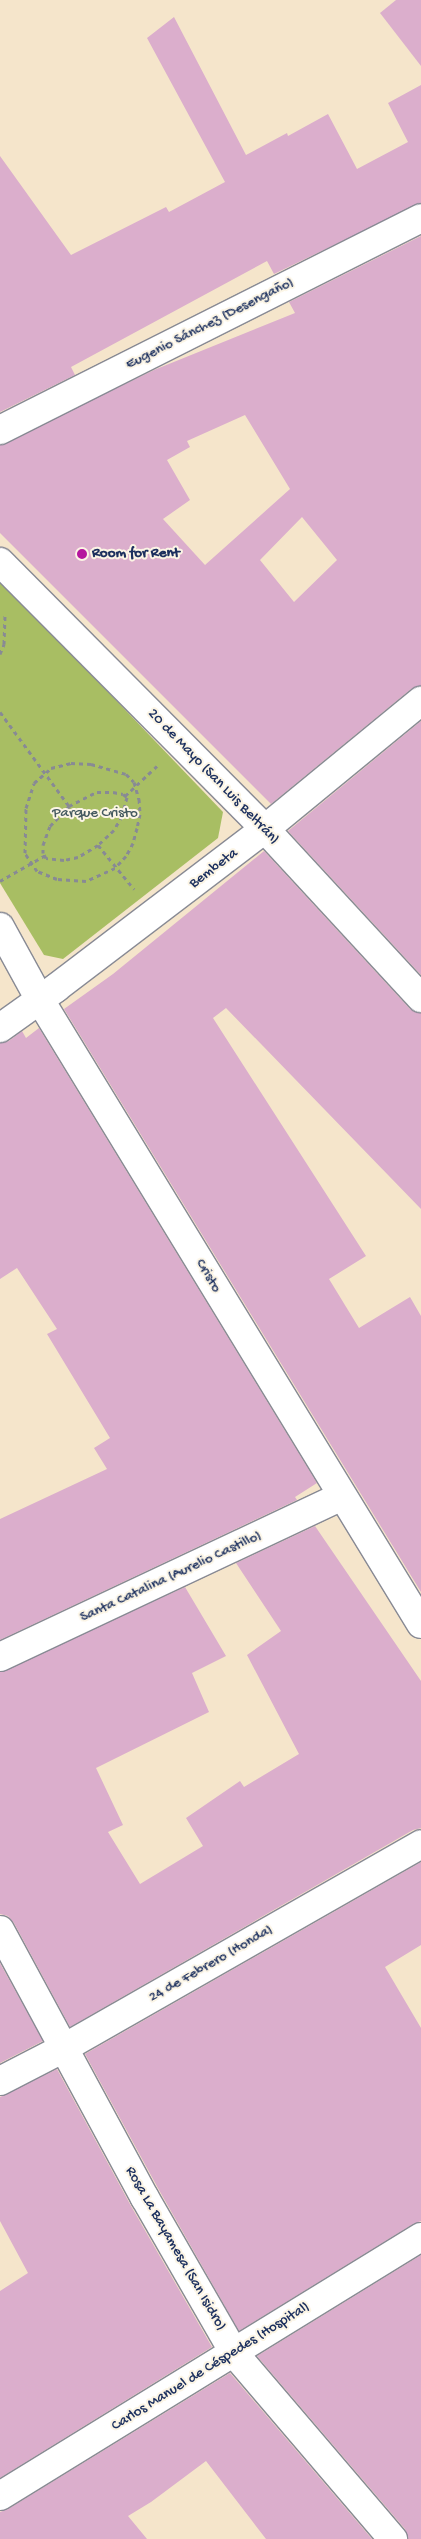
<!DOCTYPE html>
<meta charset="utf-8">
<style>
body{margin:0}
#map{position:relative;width:421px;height:2539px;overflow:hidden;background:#f5e5cb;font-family:"Gochi Hand",sans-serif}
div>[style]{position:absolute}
.green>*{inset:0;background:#a8be63}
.building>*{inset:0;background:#dbaecc}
.path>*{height:3px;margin-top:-1.5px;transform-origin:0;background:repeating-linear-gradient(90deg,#888a94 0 4px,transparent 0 8px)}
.roads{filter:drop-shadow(1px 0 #888a94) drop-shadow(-1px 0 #888a94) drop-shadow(0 1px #888a94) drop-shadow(0 -1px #888a94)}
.minor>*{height:28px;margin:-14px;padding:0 14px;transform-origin:14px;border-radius:14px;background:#fff}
.dots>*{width:14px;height:14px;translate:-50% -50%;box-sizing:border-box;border:2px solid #fcf5e5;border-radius:50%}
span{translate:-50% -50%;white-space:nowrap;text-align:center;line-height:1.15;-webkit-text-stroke:4px #fcf5e5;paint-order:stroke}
.street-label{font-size:15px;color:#1b2f5e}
.poi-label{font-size:15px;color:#1b2f5e;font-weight:700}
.left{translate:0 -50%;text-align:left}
.park-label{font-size:15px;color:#455a60}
</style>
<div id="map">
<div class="green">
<i style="clip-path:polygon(0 579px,223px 812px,218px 838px,63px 959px,44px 955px,0 883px)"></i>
</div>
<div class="building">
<i style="clip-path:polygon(396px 0,421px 0,421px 66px,380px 13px)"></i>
<i style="clip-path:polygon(174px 17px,246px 155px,287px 133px,288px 136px,328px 114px,357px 169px,408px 142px,388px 103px,421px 85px,421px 203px,274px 274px,267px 261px,71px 367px,75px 375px,0 412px,0 156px,71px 255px,166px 207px,169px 212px,225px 182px,147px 38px)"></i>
<i style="clip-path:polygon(evenodd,421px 236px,421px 686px,411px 689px,271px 804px,0 533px,0 445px,154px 370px,295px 313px,289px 302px,421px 236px,245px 415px,290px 489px,205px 565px,163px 519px,190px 500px,167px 460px,190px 447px,187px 441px,245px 415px,421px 236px,302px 517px,337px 560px,294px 602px,260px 560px,302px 517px)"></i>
<i style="clip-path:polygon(421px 721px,421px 975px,288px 831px)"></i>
<i style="clip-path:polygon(264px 851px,410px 1009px,421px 1013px,421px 1209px,226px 1008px,213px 1018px,366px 1256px,329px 1279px,359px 1328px,410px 1297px,421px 1316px,421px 1592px,64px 1009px,113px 974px)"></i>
<i style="clip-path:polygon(39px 1028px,317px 1483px,295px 1497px,297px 1500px,0 1640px,0 1519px,107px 1469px,94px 1448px,110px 1438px,47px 1334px,57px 1329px,17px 1268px,0 1279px,0 1043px,9px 1041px,22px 1031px,26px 1038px)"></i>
<i style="clip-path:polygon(315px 1526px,421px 1681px,421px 1828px,413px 1830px,70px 2027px,14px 1923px,8px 1916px,0 1914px,0 1672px,185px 1587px,226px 1656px,192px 1673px,209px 1712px,96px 1768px,123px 1825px,108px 1832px,140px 1884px,203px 1846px,186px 1818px,240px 1781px,244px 1787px,299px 1754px,247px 1655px,281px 1631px,236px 1563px)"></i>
<i style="clip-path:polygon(421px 1862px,421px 1945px,385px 1967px,421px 2028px,421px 2221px,413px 2224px,239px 2331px,159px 2190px,85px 2054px)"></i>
<i style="clip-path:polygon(0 1963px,43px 2041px,0 2063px)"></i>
<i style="clip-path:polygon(57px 2069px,131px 2206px,212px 2347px,0 2478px,0 2291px,28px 2273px,0 2221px,0 2097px)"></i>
<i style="clip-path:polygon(421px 2255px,421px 2539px,408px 2539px,405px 2529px,257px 2356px)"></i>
<i style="clip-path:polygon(230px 2373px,372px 2539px,266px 2539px,206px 2461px,151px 2502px,128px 2516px,147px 2539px,0 2539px,0 2512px,8px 2509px)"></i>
</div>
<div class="path">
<i style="left:0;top:654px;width:11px;rotate:-68deg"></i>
<i style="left:4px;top:644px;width:29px;rotate:-88deg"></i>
<i style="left:0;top:712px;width:117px;rotate:53.7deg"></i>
<i style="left:71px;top:763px;width:20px;rotate:3deg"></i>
<i style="left:91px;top:764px;width:36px;rotate:16deg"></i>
<i style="left:126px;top:774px;width:11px;rotate:45deg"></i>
<i style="left:134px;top:782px;width:18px;rotate:74deg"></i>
<i style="left:139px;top:799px;width:15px;rotate:86deg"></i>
<i style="left:140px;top:814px;width:14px;rotate:102deg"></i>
<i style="left:137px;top:828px;width:16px;rotate:105deg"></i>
<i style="left:133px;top:843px;width:15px;rotate:118deg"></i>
<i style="left:126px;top:856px;width:16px;rotate:133deg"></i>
<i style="left:115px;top:868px;width:32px;rotate:156deg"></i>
<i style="left:86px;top:881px;width:29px;rotate:-176deg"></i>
<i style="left:57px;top:879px;width:22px;rotate:-158deg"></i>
<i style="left:37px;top:871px;width:22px;rotate:-124deg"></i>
<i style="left:25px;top:853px;width:45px;rotate:-88.7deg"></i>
<i style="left:26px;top:808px;width:26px;rotate:-72deg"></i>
<i style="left:34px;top:783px;width:23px;rotate:-41deg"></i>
<i style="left:51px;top:768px;width:21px;rotate:-14deg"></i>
<i style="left:97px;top:792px;width:16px"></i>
<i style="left:113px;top:792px;width:10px;rotate:11deg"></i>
<i style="left:123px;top:794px;width:5px;rotate:37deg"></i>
<i style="left:127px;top:797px;width:20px;rotate:105deg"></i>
<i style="left:122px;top:816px;width:16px;rotate:120deg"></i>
<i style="left:114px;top:830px;width:22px;rotate:137deg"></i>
<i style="left:98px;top:845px;width:23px;rotate:149deg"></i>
<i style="left:78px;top:857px;width:14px;rotate:168deg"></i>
<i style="left:64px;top:860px;width:18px;rotate:-174deg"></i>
<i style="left:46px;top:858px;width:6px;rotate:-121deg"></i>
<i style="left:43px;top:853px;width:8px;rotate:-90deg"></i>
<i style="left:43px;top:845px;width:20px;rotate:-70deg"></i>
<i style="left:50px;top:826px;width:28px;rotate:-46deg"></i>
<i style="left:69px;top:806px;width:31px;rotate:-27deg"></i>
<i style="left:125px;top:796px;width:44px;rotate:-43.2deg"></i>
<i style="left:98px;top:845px;width:57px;rotate:50.7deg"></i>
<i style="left:0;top:881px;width:51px;rotate:-29.6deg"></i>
</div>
<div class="roads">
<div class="minor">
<i style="left:0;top:430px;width:471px;rotate:-26.7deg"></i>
<i style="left:0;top:562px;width:376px;rotate:45.2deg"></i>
<i style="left:265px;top:829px;width:230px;rotate:47.3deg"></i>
<i style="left:0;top:927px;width:83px;rotate:61.3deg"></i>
<i style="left:40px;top:1000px;width:731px;rotate:58.59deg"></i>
<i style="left:0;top:1028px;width:69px;rotate:-35.5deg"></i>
<i style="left:56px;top:988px;width:263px;rotate:-37.3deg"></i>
<i style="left:265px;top:829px;width:202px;rotate:-39.4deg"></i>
<i style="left:0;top:1657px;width:378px;rotate:-25.2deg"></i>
<i style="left:0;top:1930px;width:305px;rotate:61.6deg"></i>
<i style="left:145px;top:2198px;width:179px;rotate:60.1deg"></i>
<i style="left:234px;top:2353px;width:245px;rotate:49.5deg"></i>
<i style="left:0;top:2081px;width:72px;rotate:-27.3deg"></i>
<i style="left:64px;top:2048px;width:411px;rotate:-29.7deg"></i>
<i style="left:0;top:2496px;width:494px;rotate:-31.6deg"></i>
</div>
</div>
<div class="dots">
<i style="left:82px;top:554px;background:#b5179e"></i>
</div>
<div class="street-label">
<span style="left:210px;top:324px;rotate:-27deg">Eugenio Sánchez (Desengaño)</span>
<span style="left:213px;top:777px;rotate:46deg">20 de Mayo (San Luis Beltrán)</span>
<span style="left:214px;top:869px;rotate:-37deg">Bembeta</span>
<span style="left:208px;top:1276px;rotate:59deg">Cristo</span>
<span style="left:171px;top:1577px;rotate:-25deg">Santa Catalina (Aurelio Castillo)</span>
<span style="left:211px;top:1964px;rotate:-30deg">24 de Febrero (Honda)</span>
<span style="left:175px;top:2249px;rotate:60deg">Rosa La Bayamesa (San Isidro)</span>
<span style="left:211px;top:2367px;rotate:-32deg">Carlos Manuel de Céspedes (Hospital)</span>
</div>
<div class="poi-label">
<span class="left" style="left:92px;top:554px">Room for Rent</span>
</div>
<div class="park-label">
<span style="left:95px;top:814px">Parque Cristo</span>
</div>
</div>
